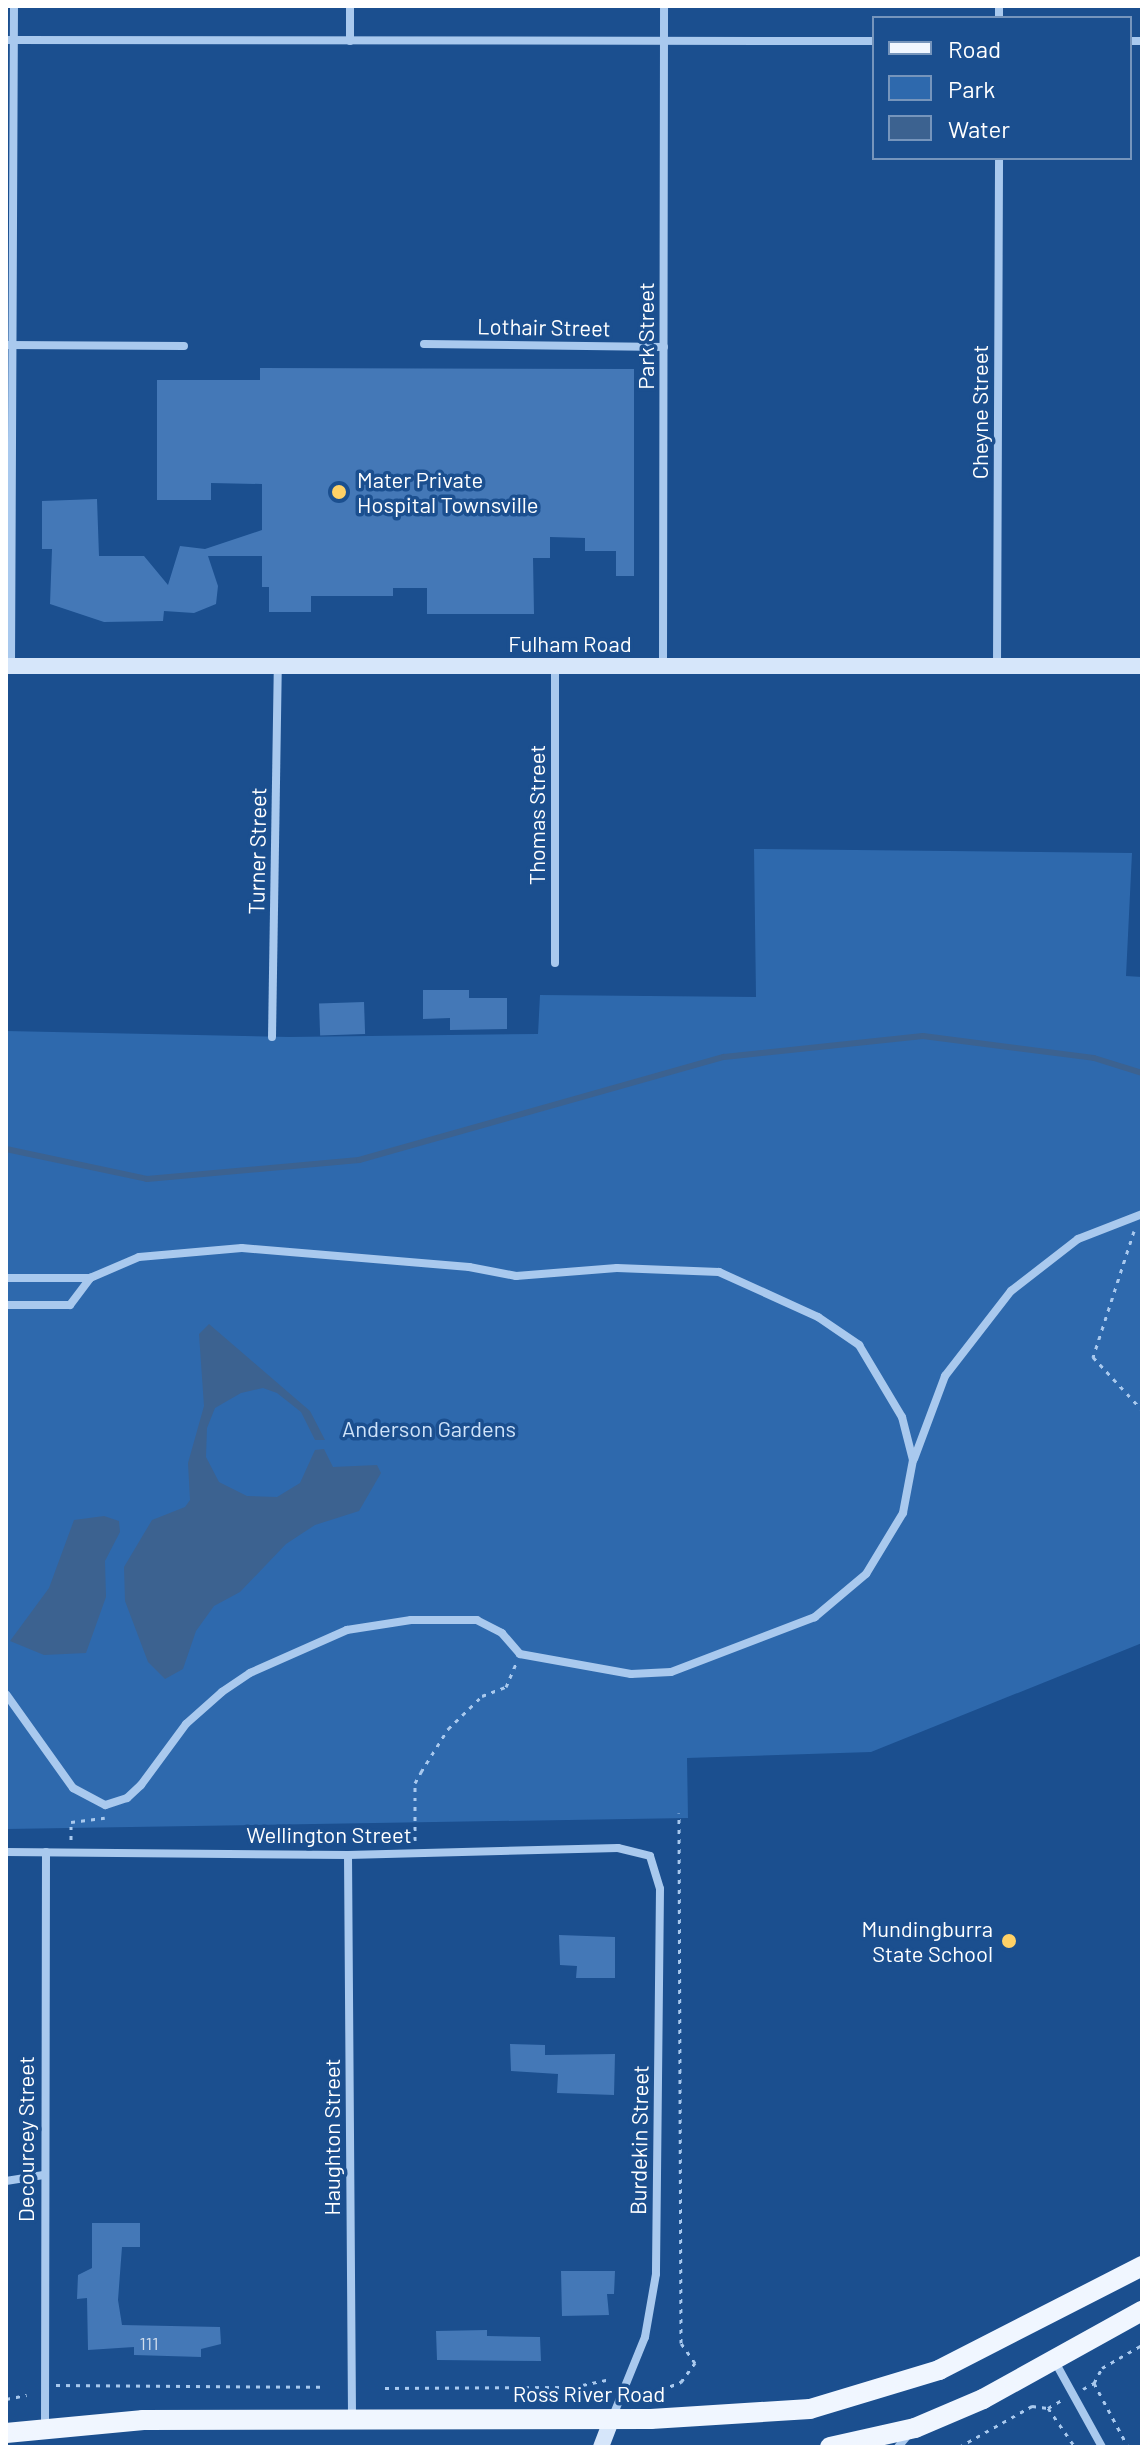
<!DOCTYPE html>
<style>
body{margin:0}
#map{position:relative;width:1148px;height:2453px;overflow:hidden;background:#1b4f8f;font-family:Barlow,sans-serif}
div>[style]{position:absolute}
.green>*{inset:0;background:#2e69ad}
.water>*{inset:0;background:#3c6290}
.stream>*{height:6px;margin:-3px;padding:0 3px;transform-origin:3px;border-radius:3px;background:#3c6290}
.building>*{inset:0;background:#4478b7;transform-origin:0 0}
.path>*{height:3px;margin-top:-1.5px;transform-origin:0;background:repeating-linear-gradient(90deg,#a9c9ee 0 4px,transparent 0 10px)}
.street>*{height:8px;margin:-4px;padding:0 4px;transform-origin:4px;border-radius:4px;background:#a9c9ee}
.secondary>*{height:16px;margin:-8px;padding:0 8px;transform-origin:8px;border-radius:8px;background:#d6e6fa}
.primary>*{height:20px;margin:-10px;padding:0 10px;transform-origin:10px;border-radius:10px;background:#f0f6ff}
.dots>*{width:22px;height:22px;translate:-50% -50%;box-sizing:border-box;border:4px solid #1b4f8f;border-radius:50%}
span{translate:-50% -50%;white-space:nowrap;text-align:center;line-height:1.15;-webkit-text-stroke:7px #1b4f8f;paint-order:stroke}
.number-label{font-size:18px;color:#d0dded}
.number-label span{-webkit-text-stroke-width:0}
.street-label{font-size:22px;color:#fff}
.poi-label{font-size:22px;color:#fff}
.left{translate:0 -50%;text-align:left}
.right{translate:-100% -50%;text-align:right}
.park-label{font-size:22px;color:#cfe3fa}
.frame{position:absolute;inset:0;border:8px solid #fff;pointer-events:none}
.legend{position:absolute;left:872px;top:16px;width:260px;height:144px;box-sizing:border-box;background:#1b4f8f;border:2px solid #7695bc;margin:0;padding:10px 14px;list-style:none;font-size:24px;color:#fff}
.legend li{display:flex;align-items:center;gap:16px;height:40px}
.legend b{width:40px;border:2px solid #7695bc}
</style>
<div id="map">
<div class="green">
<i style="clip-path:polygon(754px 849px,1132px 853px,1126px 976px,1142px 977px,1142px 1643px,871px 1752px,687px 1758px,688px 1818px,6px 1829px,6px 1031px,289px 1037px,538px 1034px,540px 995px,756px 997px)"></i>
</div>
<div class="water">
<i style="clip-path:polygon(209px 1324px,310px 1411px,325px 1440px,315px 1440px,301px 1412px,277px 1393px,263px 1388px,241px 1393px,215px 1408px,207px 1428px,206px 1457px,219px 1482px,247px 1496px,277px 1497px,300px 1483px,315px 1450px,324px 1449px,333px 1467px,377px 1465px,381px 1473px,359px 1511px,315px 1525px,286px 1544px,240px 1592px,214px 1606px,196px 1631px,183px 1669px,165px 1679px,148px 1662px,125px 1601px,124px 1567px,152px 1520px,185px 1507px,190px 1500px,188px 1463px,204px 1406px,199px 1334px)"></i>
<i style="clip-path:polygon(104px 1516px,119px 1521px,120px 1532px,105px 1561px,106px 1597px,86px 1653px,44px 1655px,10px 1641px,49px 1588px,74px 1520px)"></i>
</div>
<div class="stream">
<i style="left:6px;top:1149px;width:144px;rotate:12deg"></i>
<i style="left:147px;top:1179px;width:213px;rotate:-5.1deg"></i>
<i style="left:359px;top:1160px;width:379px;rotate:-15.8deg"></i>
<i style="left:724px;top:1057px;width:200px;rotate:-6deg"></i>
<i style="left:923px;top:1036px;width:172px;rotate:7.3deg"></i>
<i style="left:1094px;top:1058px;width:50px;rotate:17.4deg"></i>
</div>
<div class="building">
<i style="clip-path:polygon(260px 368px,634px 369px,634px 576px,616px 576px,616px 551px,585px 551px,585px 538px,550px 537px,550px 558px,533px 558px,534px 614px,427px 614px,427px 588px,393px 588px,393px 596px,311px 596px,311px 612px,269px 612px,269px 587px,262px 587px,262px 556px,208px 556px,218px 586px,216px 604px,194px 613px,164px 611px,163px 621px,104px 622px,50px 604px,52px 549px,42px 549px,42px 501px,97px 499px,99px 556px,144px 556px,168px 585px,180px 546px,205px 549px,262px 530px,262px 484px,211px 483px,211px 500px,157px 500px,157px 380px,260px 380px)"></i>
<i style="clip-path:polygon(423px 990px,469px 990px,469px 998px,507px 998px,507px 1029px,450px 1030px,450px 1018px,423px 1019px)"></i>
<i style="left:364px;top:1002px;width:32px;height:45px;rotate:88deg"></i>
<i style="clip-path:polygon(559px 1935px,615px 1937px,615px 1978px,576px 1978px,577px 1966px,560px 1965px)"></i>
<i style="clip-path:polygon(510px 2044px,545px 2045px,545px 2055px,615px 2054px,614px 2095px,557px 2093px,558px 2074px,511px 2071px)"></i>
<i style="clip-path:polygon(92px 2223px,140px 2223px,140px 2247px,122px 2247px,118px 2300px,122px 2325px,220px 2327px,221px 2344px,201px 2349px,201px 2357px,134px 2355px,134px 2347px,88px 2350px,87px 2298px,77px 2299px,78px 2275px,92px 2268px)"></i>
<i style="clip-path:polygon(561px 2271px,615px 2271px,614px 2294px,607px 2294px,609px 2315px,562px 2316px)"></i>
<i style="clip-path:polygon(487px 2330px,487px 2336px,540px 2337px,541px 2361px,437px 2360px,436px 2331px)"></i>
</div>
<div class="path">
<i style="left:1134px;top:1231px;width:133px;rotate:108deg"></i>
<i style="left:1093px;top:1357px;width:72px;rotate:47.2deg"></i>
<i style="left:71px;top:1840px;width:18px;rotate:-90deg"></i>
<i style="left:71px;top:1822px;width:34px;rotate:-7deg"></i>
<i style="left:415px;top:1841px;width:58px;rotate:-90deg"></i>
<i style="left:415px;top:1783px;width:13px;rotate:-61deg"></i>
<i style="left:421px;top:1772px;width:51px;rotate:-57.9deg"></i>
<i style="left:448px;top:1729px;width:47px;rotate:-44.1deg"></i>
<i style="left:482px;top:1696px;width:26px;rotate:-21deg"></i>
<i style="left:506px;top:1687px;width:25px;rotate:-67deg"></i>
<i style="left:1094px;top:2383px;width:72px;rotate:62deg"></i>
<i style="left:56px;top:2385px;width:267px;rotate:0.4deg"></i>
<i style="left:385px;top:2388px;width:188px;rotate:-0.3deg"></i>
<i style="left:573px;top:2387px;width:35px;rotate:-12deg"></i>
<i style="left:1083px;top:2389px;width:13px;rotate:-29deg"></i>
<i style="left:1094px;top:2383px;width:17px;rotate:-62deg"></i>
<i style="left:1102px;top:2368px;width:46px;rotate:-29.9deg"></i>
<i style="left:661px;top:2390px;width:22px;rotate:-22deg"></i>
<i style="left:681px;top:2382px;width:24px;rotate:-54deg"></i>
<i style="left:695px;top:2363px;width:24px;rotate:-125deg"></i>
<i style="left:681px;top:2343px;width:530px;rotate:-90.22deg"></i>
<i style="left:6px;top:2399px;width:21px;rotate:-11deg"></i>
<i style="left:1048px;top:2408px;width:47px;rotate:55.3deg"></i>
<i style="left:959px;top:2447px;width:84px;rotate:-29.3deg"></i>
<i style="left:1032px;top:2406px;width:16px;rotate:7deg"></i>
<i style="left:1048px;top:2408px;width:16px;rotate:-30deg"></i>
</div>
<div class="street">
<i style="left:999px;top:18px;width:12px;rotate:-90deg"></i>
<i style="left:6px;top:40px;width:868px;rotate:0.07deg"></i>
<i style="left:350px;top:41px;width:35px;rotate:-90deg"></i>
<i style="left:1130px;top:41px;width:12px"></i>
<i style="left:424px;top:344px;width:240px;rotate:0.7deg"></i>
<i style="left:6px;top:345px;width:178px;rotate:0.3deg"></i>
<i style="left:11px;top:665px;width:659px;rotate:-89.74deg"></i>
<i style="left:663px;top:665px;width:659px;rotate:-89.91deg"></i>
<i style="left:997px;top:666px;width:508px;rotate:-89.77deg"></i>
<i style="left:555px;top:963px;width:297px;rotate:-90deg"></i>
<i style="left:272px;top:1037px;width:370px;rotate:-89.1deg"></i>
<i style="left:6px;top:1278px;width:84px"></i>
<i style="left:90px;top:1278px;width:53px;rotate:-23.2deg"></i>
<i style="left:139px;top:1257px;width:103px;rotate:-5deg"></i>
<i style="left:242px;top:1248px;width:228px;rotate:4.8deg"></i>
<i style="left:469px;top:1267px;width:48px;rotate:10.8deg"></i>
<i style="left:516px;top:1276px;width:101px;rotate:-4.5deg"></i>
<i style="left:617px;top:1268px;width:102px;rotate:2.2deg"></i>
<i style="left:719px;top:1272px;width:109px;rotate:24.4deg"></i>
<i style="left:818px;top:1317px;width:50px;rotate:34.3deg"></i>
<i style="left:859px;top:1345px;width:84px;rotate:59.2deg"></i>
<i style="left:902px;top:1417px;width:44px;rotate:75.7deg"></i>
<i style="left:913px;top:1460px;width:54px;rotate:100.7deg"></i>
<i style="left:903px;top:1513px;width:71px;rotate:121.2deg"></i>
<i style="left:866px;top:1574px;width:67px;rotate:139.9deg"></i>
<i style="left:815px;top:1617px;width:154px;rotate:159.1deg"></i>
<i style="left:671px;top:1672px;width:40px;rotate:177.1deg"></i>
<i style="left:631px;top:1674px;width:113px;rotate:-169.8deg"></i>
<i style="left:520px;top:1654px;width:28px;rotate:-131deg"></i>
<i style="left:502px;top:1633px;width:28px;rotate:-153deg"></i>
<i style="left:477px;top:1620px;width:66px;rotate:180deg"></i>
<i style="left:411px;top:1620px;width:65px;rotate:171.1deg"></i>
<i style="left:347px;top:1630px;width:106px;rotate:156.1deg"></i>
<i style="left:250px;top:1673px;width:34px;rotate:146deg"></i>
<i style="left:222px;top:1692px;width:48px;rotate:138.4deg"></i>
<i style="left:186px;top:1724px;width:76px;rotate:126.4deg"></i>
<i style="left:141px;top:1785px;width:19px;rotate:137deg"></i>
<i style="left:127px;top:1798px;width:23px;rotate:162deg"></i>
<i style="left:105px;top:1805px;width:36px;rotate:-152deg"></i>
<i style="left:73px;top:1788px;width:115px;rotate:-125.5deg"></i>
<i style="left:6px;top:1305px;width:64px"></i>
<i style="left:70px;top:1305px;width:34px;rotate:-53deg"></i>
<i style="left:914px;top:1459px;width:89px;rotate:-69.5deg"></i>
<i style="left:945px;top:1376px;width:108px;rotate:-52.2deg"></i>
<i style="left:1011px;top:1291px;width:85px;rotate:-37.8deg"></i>
<i style="left:1078px;top:1239px;width:69px;rotate:-21.3deg"></i>
<i style="left:6px;top:1852px;width:342px;rotate:0.5deg"></i>
<i style="left:348px;top:1855px;width:270px;rotate:-1.5deg"></i>
<i style="left:618px;top:1848px;width:33px;rotate:14deg"></i>
<i style="left:650px;top:1856px;width:34px;rotate:73deg"></i>
<i style="left:660px;top:1889px;width:385px;rotate:90.6deg"></i>
<i style="left:656px;top:2274px;width:64px;rotate:99.9deg"></i>
<i style="left:645px;top:2337px;width:85px;rotate:112.1deg"></i>
<i style="left:348px;top:1855px;width:563px;rotate:89.59deg"></i>
<i style="left:6px;top:2181px;width:38px;rotate:-9deg"></i>
<i style="left:1054px;top:2360px;width:99px;rotate:61.1deg"></i>
<i style="left:45px;top:2427px;width:575px;rotate:-89.9deg"></i>
<i style="left:898px;top:2447px;width:17px;rotate:-50deg"></i>
</div>
<div class="secondary">
<i style="left:6px;top:666px;width:1136px"></i>
<i style="left:601px;top:2447px;width:30px;rotate:-69deg"></i>
</div>
<div class="primary">
<i style="left:6px;top:2433px;width:138px;rotate:-5.4deg"></i>
<i style="left:143px;top:2420px;width:508px;rotate:-0.11deg"></i>
<i style="left:651px;top:2419px;width:159px;rotate:-3.6deg"></i>
<i style="left:810px;top:2409px;width:135px;rotate:-16.8deg"></i>
<i style="left:939px;top:2370px;width:228px;rotate:-27.1deg"></i>
<i style="left:830px;top:2447px;width:87px;rotate:-12.6deg"></i>
<i style="left:915px;top:2428px;width:74px;rotate:-23.1deg"></i>
<i style="left:983px;top:2399px;width:182px;rotate:-29deg"></i>
</div>
<div class="dots">
<i style="left:339px;top:492px;background:#ffd166"></i>
<i style="left:1009px;top:1941px;background:#ffd166"></i>
</div>
<div class="number-label">
<span style="left:149px;top:2343px">111</span>
</div>
<div class="street-label">
<span style="left:544px;top:327px;rotate:1deg">Lothair Street</span>
<span style="left:646px;top:336px;rotate:-90deg">Park Street</span>
<span style="left:980px;top:412px;rotate:-90deg">Cheyne Street</span>
<span style="left:570px;top:644px">Fulham Road</span>
<span style="left:537px;top:815px;rotate:-90deg">Thomas Street</span>
<span style="left:257px;top:851px;rotate:-89deg">Turner Street</span>
<span style="left:329px;top:1835px">Wellington Street</span>
<span style="left:332px;top:2137px;rotate:-90deg">Haughton Street</span>
<span style="left:26px;top:2139px;rotate:-90deg">Decourcey Street</span>
<span style="left:639px;top:2140px;rotate:-89deg">Burdekin Street</span>
<span style="left:589px;top:2394px">Ross River Road</span>
</div>
<div class="poi-label">
<span class="left" style="left:357px;top:492px">Mater Private<br>Hospital Townsville</span>
<span class="right" style="left:993px;top:1941px">Mundingburra<br>State School</span>
</div>
<div class="park-label">
<span style="left:429px;top:1429px">Anderson Gardens</span>
</div>
<div class="frame"></div>
<ul class="legend">
<li><b style="height:10px;background:#f0f6ff"></b>Road</li>
<li><b style="height:22px;background:#2e69ad"></b>Park</li>
<li><b style="height:22px;background:#3c6290"></b>Water</li>
</ul>
</div>
